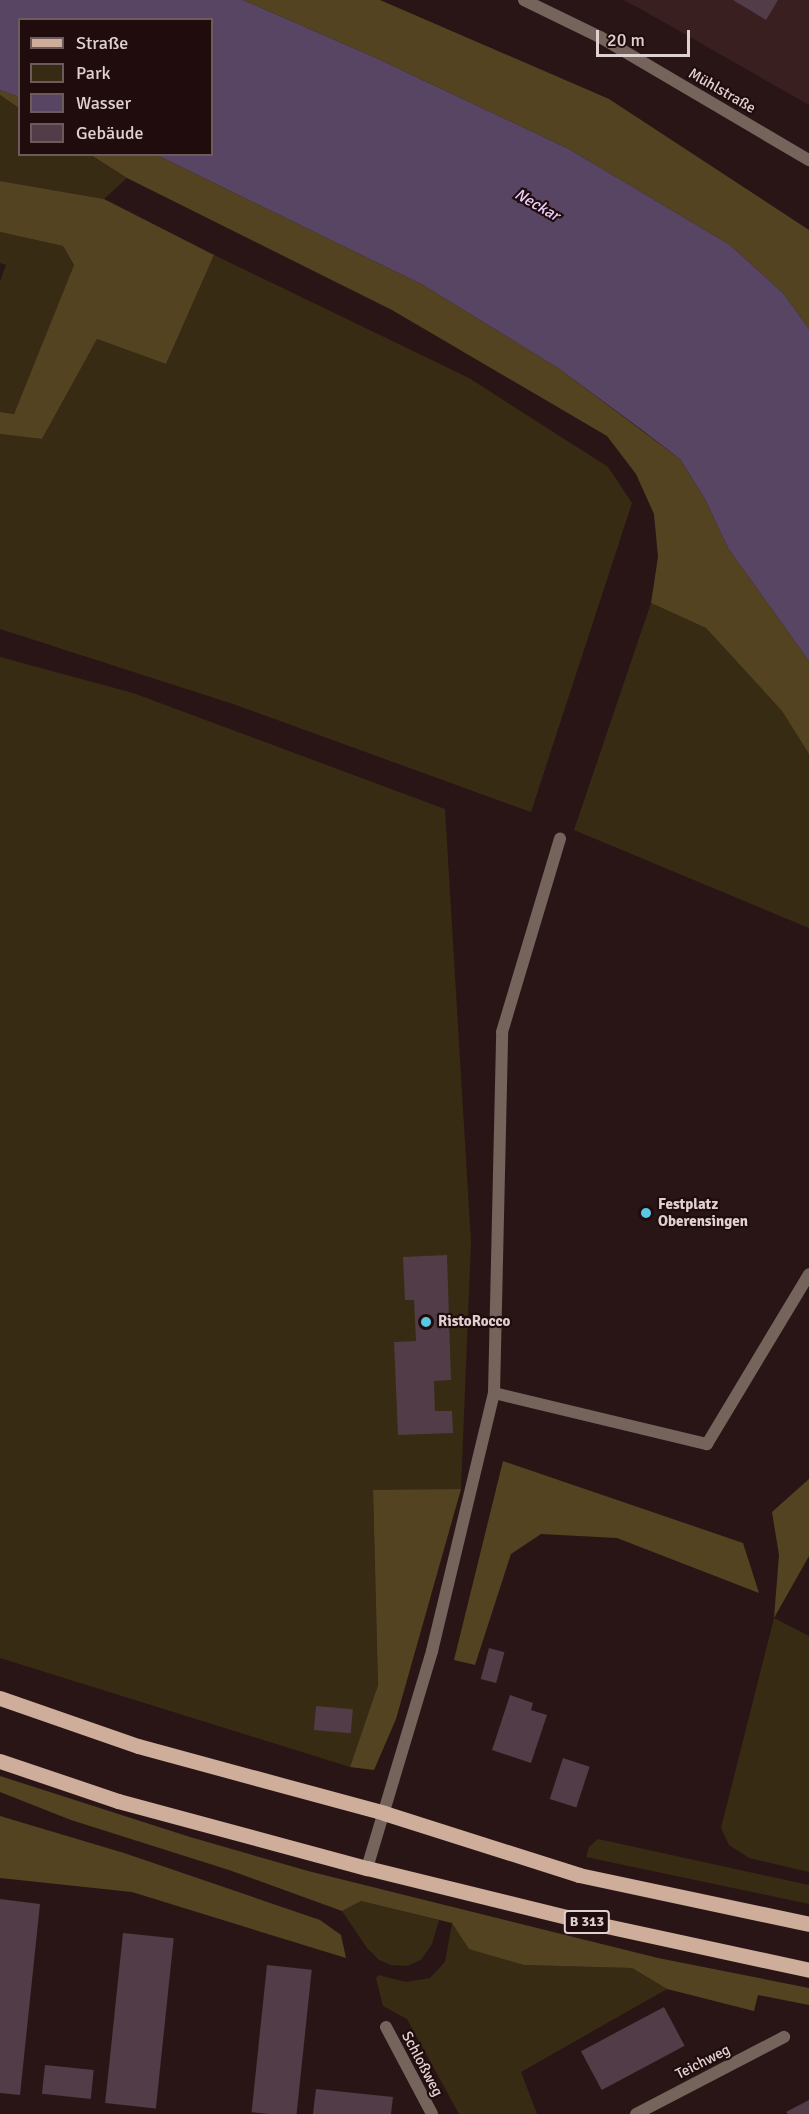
<!DOCTYPE html>
<meta charset="utf-8">
<style>
body{margin:0}
#map{position:relative;width:809px;height:2114px;overflow:hidden;background:#2a1516;font-family:Signika,sans-serif}
div>[style]{position:absolute}
.built>*{inset:0;background:#3a1f20}
.green>*{inset:0;background:#372b13}
.forest>*{inset:0;background:#544321}
.water>*{inset:0;background:#584463}
.building>*{inset:0;background:#513c47;transform-origin:0 0}
.minor>*{height:12px;margin:-6px;padding:0 6px;transform-origin:6px;border-radius:6px;background:#74645b}
.primary>*{height:15px;margin:-7.5px;padding:0 7.5px;transform-origin:7.5px;border-radius:7.5px;background:#cead9a}
.dots>*{width:16px;height:16px;translate:-50% -50%;box-sizing:border-box;border:3px solid #200c0d;border-radius:50%}
span{translate:-50% -50%;white-space:nowrap;text-align:center;line-height:1.15;-webkit-text-stroke:4.5px #200c0d;paint-order:stroke}
.shield-label span{padding:2px 4px;background:#200c0d;border:2px solid;border-radius:4px;-webkit-text-stroke-width:0}
.shield-label{font-size:14px;color:#e0d1d1;font-weight:700}
.street-label{font-size:15px;color:#e0d1d1}
.poi-label{font-size:15px;color:#e0d1d1;font-weight:700}
.left{translate:0 -50%;text-align:left}
.water-label{font-size:16px;color:#eacdfa;font-style:italic}
.legend{position:absolute;left:18px;top:18px;width:195px;height:138px;box-sizing:border-box;background:#200c0d;border:2px solid #6d5b5b;margin:0;padding:8px 10px;list-style:none;font-size:18px;color:#e0d1d1}
.legend li{display:flex;align-items:center;gap:12px;height:30px}
.legend b{width:30px;border:2px solid #6d5b5b}
.scale{position:absolute;left:596px;top:30px;width:94px;height:27px;box-sizing:border-box;border:3px solid #e0d1d1;border-top:0;padding-left:8px;font-size:18px;line-height:21px;white-space:nowrap;color:#e0d1d1;-webkit-text-stroke:4px #200c0d;paint-order:stroke}
</style>
<div id="map">
<div class="built">
<i style="clip-path:polygon(623px 0,809px 0,809px 105px,639px 8px)"></i>
</div>
<div class="green">
<i style="clip-path:polygon(0 95px,19px 108px,20px 154px,91px 155px,127px 178px,104px 199px,0 181px)"></i>
<i style="clip-path:polygon(0 232px,63px 246px,74px 265px,14px 414px,0 412px,0 281px,6px 265px,0 263px)"></i>
<i style="clip-path:polygon(214px 255px,469px 378px,608px 467px,632px 503px,531px 812px,236px 705px,0 629px,0 434px,42px 439px,97px 339px,166px 364px)"></i>
<i style="clip-path:polygon(651px 603px,706px 628px,782px 711px,809px 754px,809px 928px,574px 830px)"></i>
<i style="clip-path:polygon(0 657px,133px 693px,445px 809px,471px 1242px,461px 1489px,373px 1491px,378px 1685px,350px 1767px,0 1658px)"></i>
<i style="clip-path:polygon(774px 1618px,809px 1636px,809px 1872px,749px 1858px,729px 1845px,721px 1828px)"></i>
<i style="clip-path:polygon(598px 1839px,809px 1885px,809px 1904px,586px 1857px,589px 1847px)"></i>
<i style="clip-path:polygon(361px 1901px,439px 1920px,432px 1944px,421px 1960px,407px 1966px,391px 1965px,379px 1960px,367px 1948px,342px 1911px)"></i>
<i style="clip-path:polygon(452px 1923px,524px 1965px,632px 1968px,667px 1989px,521px 2072px,537px 2114px,459px 2114px,407px 2019px,383px 2006px,376px 1978px,378px 1975px,406px 1982px,430px 1978px,445px 1962px)"></i>
</div>
<div class="forest">
<i style="clip-path:polygon(243px 0,380px 0,609px 99px,809px 230px,809px 329px,783px 293px,730px 245px,569px 149px,376px 58px)"></i>
<i style="clip-path:polygon(0 90px,19px 97px,19px 108px,0 95px)"></i>
<i style="clip-path:polygon(91px 155px,157px 155px,423px 285px,558px 368px,680px 459px,705px 499px,728px 548px,809px 661px,809px 754px,782px 711px,706px 628px,651px 603px,658px 557px,654px 514px,636px 474px,607px 436px,392px 310px,127px 178px)"></i>
<i style="clip-path:polygon(0 181px,104px 199px,214px 255px,166px 364px,97px 339px,42px 439px,0 434px,0 412px,14px 414px,74px 265px,63px 246px,0 232px)"></i>
<i style="clip-path:polygon(503px 1461px,743px 1543px,759px 1593px,617px 1538px,541px 1534px,511px 1554px,475px 1665px,454px 1660px)"></i>
<i style="clip-path:polygon(809px 1479px,809px 1556px,774px 1618px,779px 1555px,772px 1512px)"></i>
<i style="clip-path:polygon(461px 1489px,396px 1719px,374px 1770px,350px 1767px,378px 1685px,373px 1490px)"></i>
<i style="clip-path:polygon(0 1776px,190px 1837px,308px 1871px,658px 1958px,809px 1988px,809px 2005px,758px 1995px,754px 2011px,667px 1989px,632px 1968px,524px 1965px,469px 1949px,452px 1923px,361px 1901px,342px 1911px,229px 1870px,71px 1820px,0 1792px)"></i>
<i style="clip-path:polygon(0 1816px,124px 1853px,320px 1920px,341px 1935px,346px 1958px,132px 1892px,0 1878px)"></i>
</div>
<div class="water">
<i style="clip-path:polygon(0 0,243px 0,376px 58px,569px 149px,730px 245px,783px 293px,809px 329px,809px 661px,728px 548px,705px 499px,680px 459px,642px 430px,558px 368px,423px 285px,157px 155px,212px 154px,212px 20px,20px 20px,19px 97px,0 90px)"></i>
</div>
<div class="building">
<i style="clip-path:polygon(733px 0,778px 0,766px 20px)"></i>
<i style="clip-path:polygon(447px 1255px,451px 1380px,434px 1381px,435px 1411px,452px 1411px,453px 1433px,398px 1435px,394px 1342px,416px 1341px,414px 1300px,405px 1300px,403px 1257px)"></i>
<i style="left:489px;top:1648px;width:16px;height:32px;rotate:15deg"></i>
<i style="clip-path:polygon(510px 1695px,533px 1703px,531px 1710px,547px 1715px,531px 1763px,492px 1750px)"></i>
<i style="left:316px;top:1706px;width:37px;height:24px;rotate:5deg"></i>
<i style="left:563px;top:1758px;width:28px;height:43px;rotate:18deg"></i>
<i style="clip-path:polygon(0 1899px,40px 1904px,20px 2095px,0 2093px)"></i>
<i style="left:123px;top:1933px;width:51px;height:171px;rotate:6deg"></i>
<i style="left:267px;top:1965px;width:45px;height:148px;rotate:6deg"></i>
<i style="left:664px;top:2007px;width:44px;height:94px;rotate:62deg"></i>
<i style="left:45px;top:2065px;width:49px;height:29px;rotate:6deg"></i>
<i style="clip-path:polygon(316px 2089px,393px 2097px,391px 2114px,313px 2114px)"></i>
<i style="clip-path:polygon(809px 2100px,809px 2114px,788px 2114px,786px 2112px)"></i>
</div>
<div class="minor">
<i style="left:524px;top:0;width:85px;rotate:26deg"></i>
<i style="left:600px;top:37px;width:243px;rotate:30.5deg"></i>
<i style="left:494px;top:1393px;width:219px;rotate:13.5deg"></i>
<i style="left:707px;top:1444px;width:198px;rotate:-59deg"></i>
<i style="left:367px;top:1868px;width:227px;rotate:-73.3deg"></i>
<i style="left:432px;top:1651px;width:265px;rotate:-76.5deg"></i>
<i style="left:494px;top:1393px;width:361px;rotate:-88.7deg"></i>
<i style="left:502px;top:1032px;width:202px;rotate:-73.3deg"></i>
<i style="left:386px;top:2027px;width:98px;rotate:62.1deg"></i>
<i style="left:636px;top:2114px;width:167px;rotate:-27.5deg"></i>
</div>
<div class="primary">
<i style="left:0;top:1698px;width:146px;rotate:19.2deg"></i>
<i style="left:138px;top:1746px;width:255px;rotate:15.2deg"></i>
<i style="left:384px;top:1813px;width:205px;rotate:17.6deg"></i>
<i style="left:579px;top:1875px;width:235px;rotate:12deg"></i>
<i style="left:0;top:1761px;width:125px;rotate:18.7deg"></i>
<i style="left:118px;top:1801px;width:258px;rotate:15.1deg"></i>
<i style="left:367px;top:1868px;width:213px;rotate:13.8deg"></i>
<i style="left:574px;top:1919px;width:240px;rotate:12.2deg"></i>
</div>
<div class="dots">
<i style="left:646px;top:1213px;background:#59c8e4"></i>
<i style="left:426px;top:1322px;background:#59c8e4"></i>
</div>
<div class="shield-label">
<span style="left:587px;top:1922px">B 313</span>
</div>
<div class="street-label">
<span style="left:722px;top:91px;rotate:30deg">Mühlstraße</span>
<span style="left:703px;top:2062px;rotate:-27deg">Teichweg</span>
<span style="left:422px;top:2064px;rotate:62deg">Schloßweg</span>
</div>
<div class="poi-label">
<span class="left" style="left:658px;top:1213px">Festplatz<br>Oberensingen</span>
<span class="left" style="left:438px;top:1322px">RistoRocco</span>
</div>
<div class="water-label">
<span style="left:537px;top:205px;rotate:30deg">Neckar</span>
</div>
<ul class="legend">
<li><b style="height:8px;background:#cead9a"></b>Straße</li>
<li><b style="height:16px;background:#372b13"></b>Park</li>
<li><b style="height:16px;background:#584463"></b>Wasser</li>
<li><b style="height:16px;background:#513c47"></b>Gebäude</li>
</ul>
<div class="scale">20 m</div>
</div>
